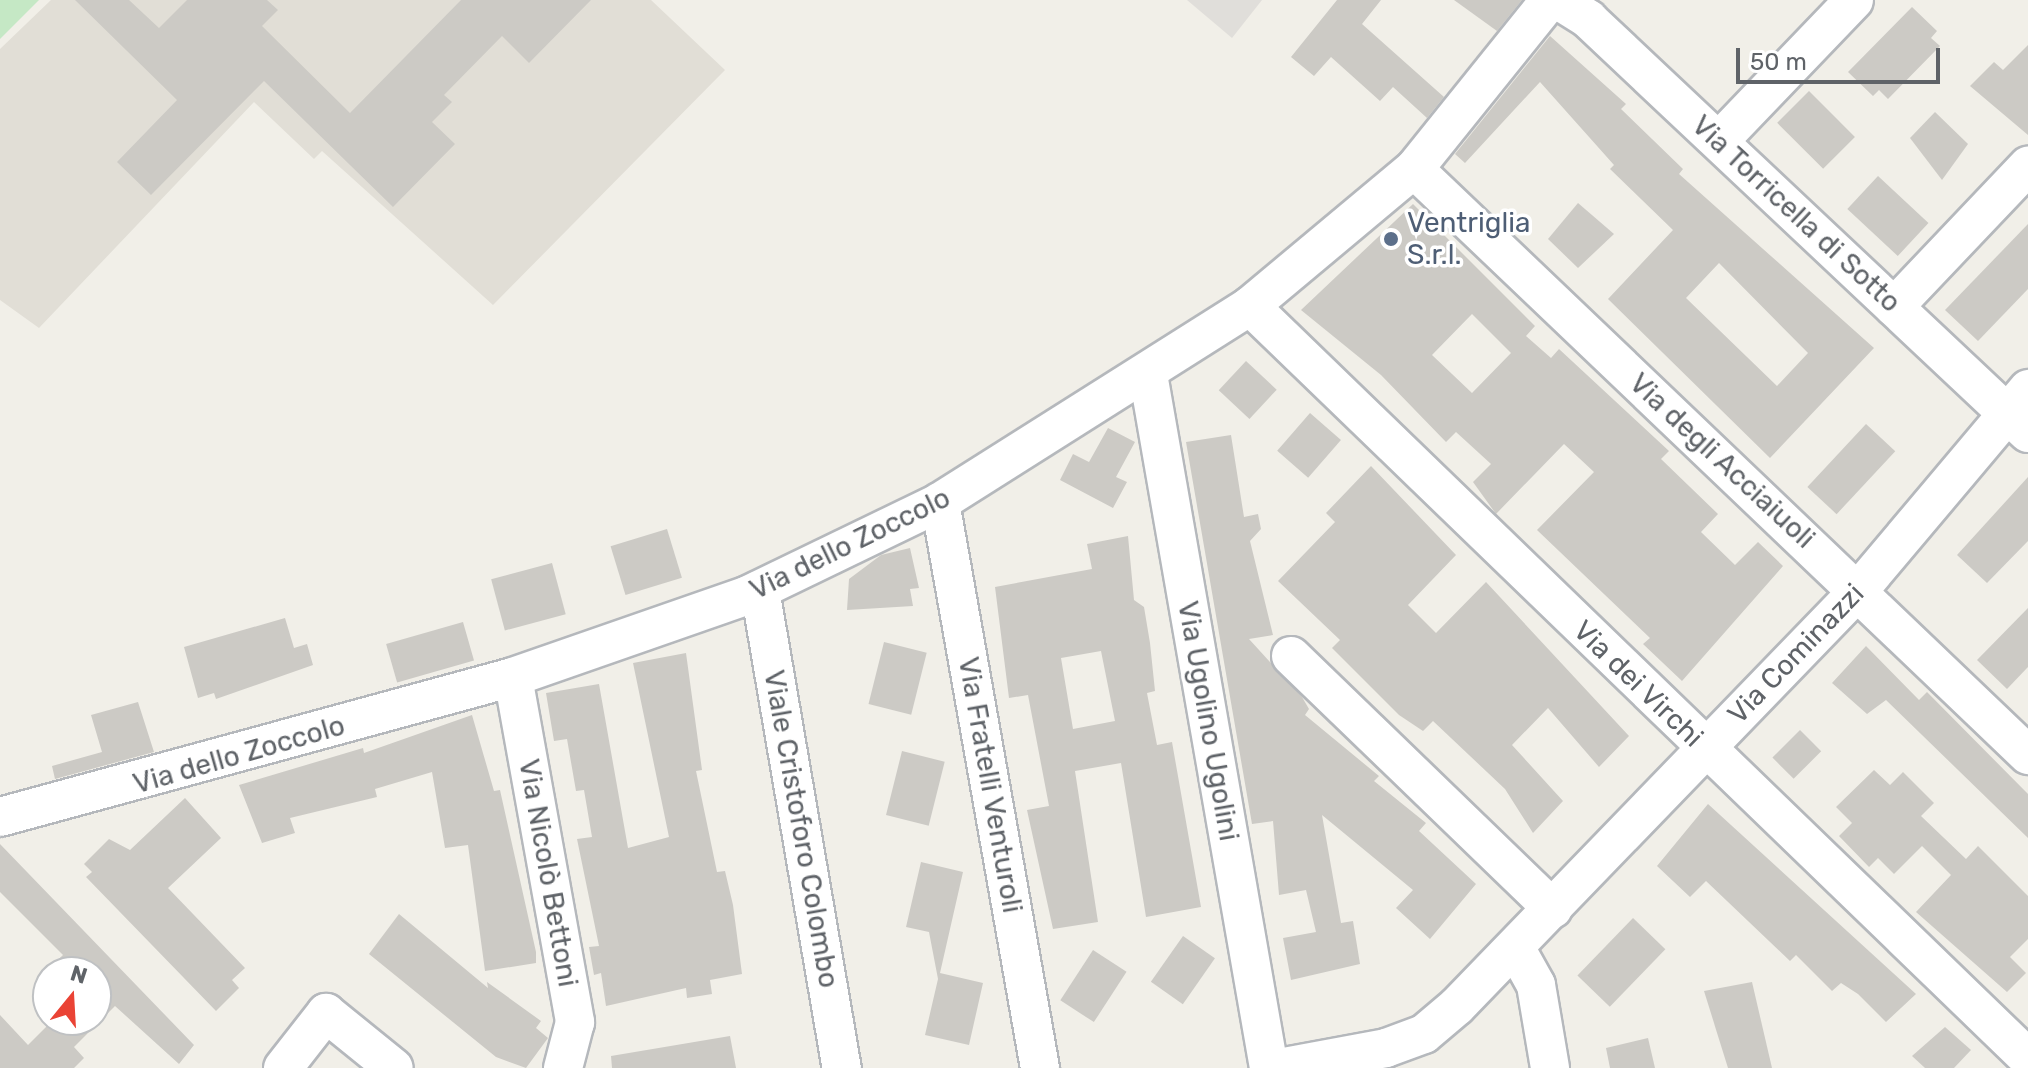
<!DOCTYPE html>
<meta charset="utf-8">
<style>
body{margin:0}
#map{position:relative;width:2028px;height:1068px;overflow:hidden;background:#f1efe8;font-family:Rubik,sans-serif}
div>[style]{position:absolute}
.industrial>*{inset:0;background:#e0deda}
.education>*{inset:0;background:#e1ded6}
.green>*{inset:0;background:#c5e8c5}
.building>*{inset:0;background:#cccac5;transform-origin:0 0}
.roads{filter:drop-shadow(2px 0 #b5b8bc) drop-shadow(-2px 0 #b5b8bc) drop-shadow(0 2px #b5b8bc) drop-shadow(0 -2px #b5b8bc)}
.minor>*{height:38px;margin:-19px;padding:0 19px;transform-origin:19px;border-radius:19px;background:#fff}
.dots>*{width:22px;height:22px;translate:-50% -50%;box-sizing:border-box;border:4px solid #fff;border-radius:50%}
span{translate:-50% -50%;white-space:nowrap;text-align:center;line-height:1.15;-webkit-text-stroke:7px #fff;paint-order:stroke}
.street-label{font-size:28px;color:#5f6368}
.service-label{font-size:28px;color:#4e5e75}
.left{translate:0 -50%;text-align:left}
.north{position:absolute;left:32px;top:956px;width:80px;height:80px;box-sizing:border-box;background:#fff;border:2px solid #bfc1c3;border-radius:50%;rotate:18deg;font-size:22px;font-weight:700;line-height:32px;text-align:center;color:#5f6368}
.north::after{content:'';display:block;margin:auto;width:28px;height:36px;background:#ea4335;clip-path:polygon(50% 0,100% 100%,50% 72%,0 100%)}
.scale{position:absolute;left:1736px;top:48px;width:204px;height:36px;box-sizing:border-box;border:4px solid #5f6368;border-top:0;padding-left:10px;font-size:24px;line-height:28px;white-space:nowrap;color:#5f6368;-webkit-text-stroke:6px #fff;paint-order:stroke}
</style>
<div id="map">
<div class="industrial">
<i style="clip-path:polygon(1187px 0,1262px 0,1232px 38px)"></i>
</div>
<div class="education">
<i style="clip-path:polygon(51px 0,651px 0,725px 70px,493px 305px,322px 151px,314px 159px,254px 102px,39px 328px,0 300px,0 49px)"></i>
</div>
<div class="green">
<i style="clip-path:polygon(0 0,39px 0,0 39px)"></i>
</div>
<div class="building">
<i style="clip-path:polygon(75px 0,129px 0,159px 28px,187px 0,267px 0,278px 10px,262px 26px,350px 113px,461px 0,591px 0,529px 63px,502px 36px,444px 95px,452px 102px,432px 122px,455px 144px,393px 207px,264px 81px,151px 195px,117px 162px,177px 100px)"></i>
<i style="clip-path:polygon(1337px 0,1381px 0,1362px 24px,1444px 97px,1427px 118px,1393px 87px,1380px 101px,1331px 57px,1314px 76px,1291px 57px)"></i>
<i style="clip-path:polygon(1454px 0,1522px 0,1497px 31px)"></i>
<i style="clip-path:polygon(1912px 7px,1937px 31px,1931px 38px,1940px 46px,1888px 99px,1879px 90px,1873px 96px,1848px 72px)"></i>
<i style="clip-path:polygon(evenodd,1550px 36px,1626px 104px,1621px 109px,1683px 169px,1679px 174px,1874px 348px,1770px 458px,1608px 299px,1673px 230px,1610px 169px,1614px 165px,1540px 82px,1465px 163px,1455px 154px,1550px 36px,1719px 263px,1808px 353px,1777px 386px,1686px 298px,1719px 263px)"></i>
<i style="clip-path:polygon(2028px 45px,2028px 135px,1970px 86px,1994px 62px,2003px 70px)"></i>
<i style="left:1809px;top:91px;width:65px;height:45px;rotate:45deg"></i>
<i style="clip-path:polygon(1935px 112px,1968px 144px,1942px 180px,1910px 138px)"></i>
<i style="left:1878px;top:176px;width:69px;height:45px;rotate:43deg"></i>
<i style="clip-path:polygon(1578px 203px,1614px 234px,1578px 268px,1548px 239px)"></i>
<i style="clip-path:polygon(evenodd,1413px 204px,1535px 326px,1526px 336px,1551px 358px,1559px 349px,1669px 451px,1661px 459px,1718px 514px,1701px 532px,1735px 565px,1758px 542px,1783px 566px,1682px 681px,1643px 644px,1650px 638px,1537px 530px,1594px 472px,1564px 444px,1496px 514px,1473px 482px,1491px 464px,1456px 432px,1446px 442px,1381px 375px,1301px 310px,1413px 204px,1472px 314px,1511px 353px,1472px 393px,1432px 355px,1472px 314px)"></i>
<i style="clip-path:polygon(2028px 224px,2028px 289px,1978px 341px,1945px 310px)"></i>
<i style="left:1246px;top:361px;width:42px;height:40px;rotate:43deg"></i>
<i style="left:1310px;top:413px;width:41px;height:50px;rotate:41deg"></i>
<i style="left:1866px;top:424px;width:40px;height:86px;rotate:43deg"></i>
<i style="clip-path:polygon(1108px 428px,1135px 442px,1116px 477px,1127px 482px,1113px 508px,1060px 480px,1073px 454px,1089px 462px)"></i>
<i style="clip-path:polygon(1231px 435px,1244px 517px,1258px 514px,1261px 529px,1250px 541px,1273px 635px,1249px 639px,1302px 697px,1309px 709px,1305px 715px,1379px 776px,1374px 781px,1426px 823px,1419px 831px,1476px 884px,1430px 939px,1396px 908px,1413px 890px,1322px 815px,1341px 923px,1353px 921px,1360px 964px,1291px 980px,1283px 938px,1316px 932px,1306px 890px,1279px 895px,1273px 821px,1252px 824px,1186px 442px)"></i>
<i style="clip-path:polygon(1371px 466px,1456px 555px,1408px 605px,1436px 633px,1486px 582px,1629px 736px,1599px 767px,1548px 708px,1512px 745px,1563px 801px,1533px 833px,1505px 789px,1433px 721px,1423px 731px,1399px 715px,1332px 648px,1340px 640px,1278px 581px,1335px 522px,1326px 513px)"></i>
<i style="clip-path:polygon(2028px 477px,2028px 541px,1987px 583px,1957px 555px)"></i>
<i style="left:667px;top:529px;width:51px;height:59px;rotate:73deg"></i>
<i style="clip-path:polygon(evenodd,1128px 536px,1134px 600px,1144px 607px,1150px 643px,1155px 691px,1147px 693px,1157px 745px,1172px 742px,1201px 907px,1146px 917px,1121px 763px,1075px 771px,1098px 922px,1053px 929px,1027px 810px,1049px 806px,1028px 695px,1009px 698px,995px 587px,1092px 569px,1087px 544px,1128px 536px,1101px 651px,1115px 721px,1073px 729px,1061px 658px,1101px 651px)"></i>
<i style="clip-path:polygon(910px 548px,919px 588px,910px 589px,913px 606px,847px 610px,849px 579px,881px 555px)"></i>
<i style="left:552px;top:563px;width:53px;height:63px;rotate:75deg"></i>
<i style="clip-path:polygon(2028px 608px,2028px 667px,2007px 689px,1977px 660px)"></i>
<i style="clip-path:polygon(285px 618px,294px 648px,307px 644px,313px 665px,216px 699px,214px 693px,198px 698px,184px 647px)"></i>
<i style="left:463px;top:622px;width:40px;height:80px;rotate:74deg"></i>
<i style="left:884px;top:642px;width:44px;height:64px;rotate:14deg"></i>
<i style="clip-path:polygon(1866px 646px,1919px 700px,1927px 692px,2028px 794px,2028px 838px,1886px 700px,1867px 714px,1832px 683px)"></i>
<i style="clip-path:polygon(686px 653px,702px 770px,696px 771px,717px 872px,725px 871px,733px 905px,742px 974px,710px 980px,712px 994px,687px 998px,686px 988px,606px 1006px,601px 973px,594px 975px,589px 947px,599px 946px,577px 839px,592px 837px,584px 790px,576px 791px,567px 739px,554px 741px,546px 693px,599px 684px,628px 848px,669px 837px,633px 663px)"></i>
<i style="clip-path:polygon(138px 702px,154px 752px,55px 779px,52px 766px,102px 752px,91px 715px)"></i>
<i style="clip-path:polygon(472px 715px,494px 791px,500px 790px,536px 952px,536px 963px,485px 971px,468px 845px,445px 848px,432px 772px,375px 789px,377px 797px,290px 818px,295px 833px,262px 843px,239px 785px,363px 748px,364px 753px)"></i>
<i style="left:1800px;top:730px;width:30px;height:39px;rotate:45deg"></i>
<i style="left:902px;top:751px;width:44px;height:66px;rotate:14deg"></i>
<i style="clip-path:polygon(1874px 770px,1890px 785px,1903px 772px,1934px 803px,1921px 816px,1966px 859px,1978px 846px,2028px 896px,2028px 939px,2010px 957px,2026px 973px,2007px 992px,1916px 912px,1951px 875px,1922px 846px,1894px 874px,1878px 858px,1869px 867px,1839px 836px,1852px 823px,1836px 807px)"></i>
<i style="clip-path:polygon(185px 798px,221px 838px,168px 888px,245px 968px,232px 980px,239px 988px,216px 1011px,86px 877px,92px 872px,84px 864px,109px 839px,130px 850px)"></i>
<i style="clip-path:polygon(1708px 804px,1916px 994px,1886px 1022px,1858px 994px,1841px 983px,1832px 991px,1796px 955px,1790px 961px,1706px 881px,1690px 897px,1657px 866px)"></i>
<i style="clip-path:polygon(0 844px,194px 1045px,179px 1064px,115px 1006px,74px 1047px,84px 1058px,74px 1068px,0 1068px,0 1015px,28px 1045px,53px 1020px,96px 1020px,96px 972px,45px 972px,63px 955px,0 892px)"></i>
<i style="clip-path:polygon(921px 862px,963px 872px,940px 973px,983px 983px,969px 1045px,925px 1035px,938px 979px,929px 932px,906px 927px)"></i>
<i style="clip-path:polygon(399px 914px,488px 988px,487px 982px,541px 1021px,536px 1028px,548px 1038px,526px 1068px,496px 1057px,369px 954px)"></i>
<i style="left:1633px;top:918px;width:45px;height:80px;rotate:44deg"></i>
<i style="left:1183px;top:936px;width:39px;height:56px;rotate:35deg"></i>
<i style="left:1093px;top:950px;width:40px;height:60px;rotate:33deg"></i>
<i style="clip-path:polygon(1752px 982px,1772px 1068px,1728px 1068px,1704px 991px)"></i>
<i style="clip-path:polygon(1945px 1027px,1971px 1050px,1954px 1068px,1925px 1068px,1912px 1056px)"></i>
<i style="clip-path:polygon(730px 1036px,736px 1068px,612px 1068px,611px 1056px)"></i>
<i style="clip-path:polygon(1648px 1038px,1655px 1068px,1610px 1068px,1606px 1048px)"></i>
</div>
<div class="roads">
<div class="minor">
<i style="left:1558px;top:0;width:36px;rotate:32deg"></i>
<i style="left:1588px;top:19px;width:604px;rotate:43.26deg"></i>
<i style="left:1719px;top:141px;width:195px;rotate:-46.2deg"></i>
<i style="left:1414px;top:169px;width:849px;rotate:43.66deg"></i>
<i style="left:1250px;top:306px;width:1082px;rotate:44.03deg"></i>
<i style="left:1894px;top:307px;width:195px;rotate:-46.5deg"></i>
<i style="left:1148px;top:374px;width:704px;rotate:80.11deg"></i>
<i style="left:940px;top:502px;width:575px;rotate:79.98deg"></i>
<i style="left:760px;top:590px;width:485px;rotate:80.3deg"></i>
<i style="left:1291px;top:656px;width:364px;rotate:44deg"></i>
<i style="left:513px;top:677px;width:351px;rotate:79.8deg"></i>
<i style="left:575px;top:1022px;width:48px;rotate:104.6deg"></i>
<i style="left:0;top:817px;width:532px;rotate:-15.26deg"></i>
<i style="left:513px;top:677px;width:249px;rotate:-19.2deg"></i>
<i style="left:748px;top:595px;width:213px;rotate:-25.8deg"></i>
<i style="left:940px;top:502px;width:367px;rotate:-32.3deg"></i>
<i style="left:1250px;top:306px;width:214px;rotate:-39.9deg"></i>
<i style="left:1414px;top:169px;width:217px;rotate:-51.2deg"></i>
<i style="left:1516px;top:949px;width:41px;rotate:60.9deg"></i>
<i style="left:1536px;top:985px;width:84px;rotate:80.4deg"></i>
<i style="left:283px;top:1068px;width:70px;rotate:-52deg"></i>
<i style="left:326px;top:1013px;width:87px;rotate:39deg"></i>
<i style="left:1279px;top:1068px;width:109px;rotate:-10.6deg"></i>
<i style="left:1386px;top:1048px;width:40px;rotate:-20.2deg"></i>
<i style="left:1424px;top:1034px;width:43px;rotate:-40.3deg"></i>
<i style="left:1457px;top:1006px;width:578px;rotate:-45.98deg"></i>
<i style="left:1859px;top:590px;width:263px;rotate:-49.9deg"></i>
</div>
</div>
<div class="dots">
<i style="left:1391px;top:239px;background:#5c6f8a"></i>
</div>
<div class="street-label">
<span style="left:1796px;top:214px;rotate:43deg">Via Torricella di Sotto</span>
<span style="left:1722px;top:461px;rotate:43deg">Via degli Acciaiuoli</span>
<span style="left:850px;top:544px;rotate:-26deg">Via dello Zoccolo</span>
<span style="left:1796px;top:654px;rotate:-46deg">Via Cominazzi</span>
<span style="left:1638px;top:684px;rotate:44deg">Via dei Virchi</span>
<span style="left:1208px;top:721px;rotate:80deg">Via Ugolino Ugolini</span>
<span style="left:239px;top:755px;rotate:-16deg">Via dello Zoccolo</span>
<span style="left:990px;top:785px;rotate:80deg">Via Fratelli Venturoli</span>
<span style="left:801px;top:829px;rotate:80deg">Viale Cristoforo Colombo</span>
<span style="left:548px;top:873px;rotate:80deg">Via Nicolò Bettoni</span>
</div>
<div class="service-label">
<span class="left" style="left:1407px;top:239px">Ventriglia<br>S.r.l.</span>
</div>
<div class="north">N</div>
<div class="scale">50 m</div>
</div>
